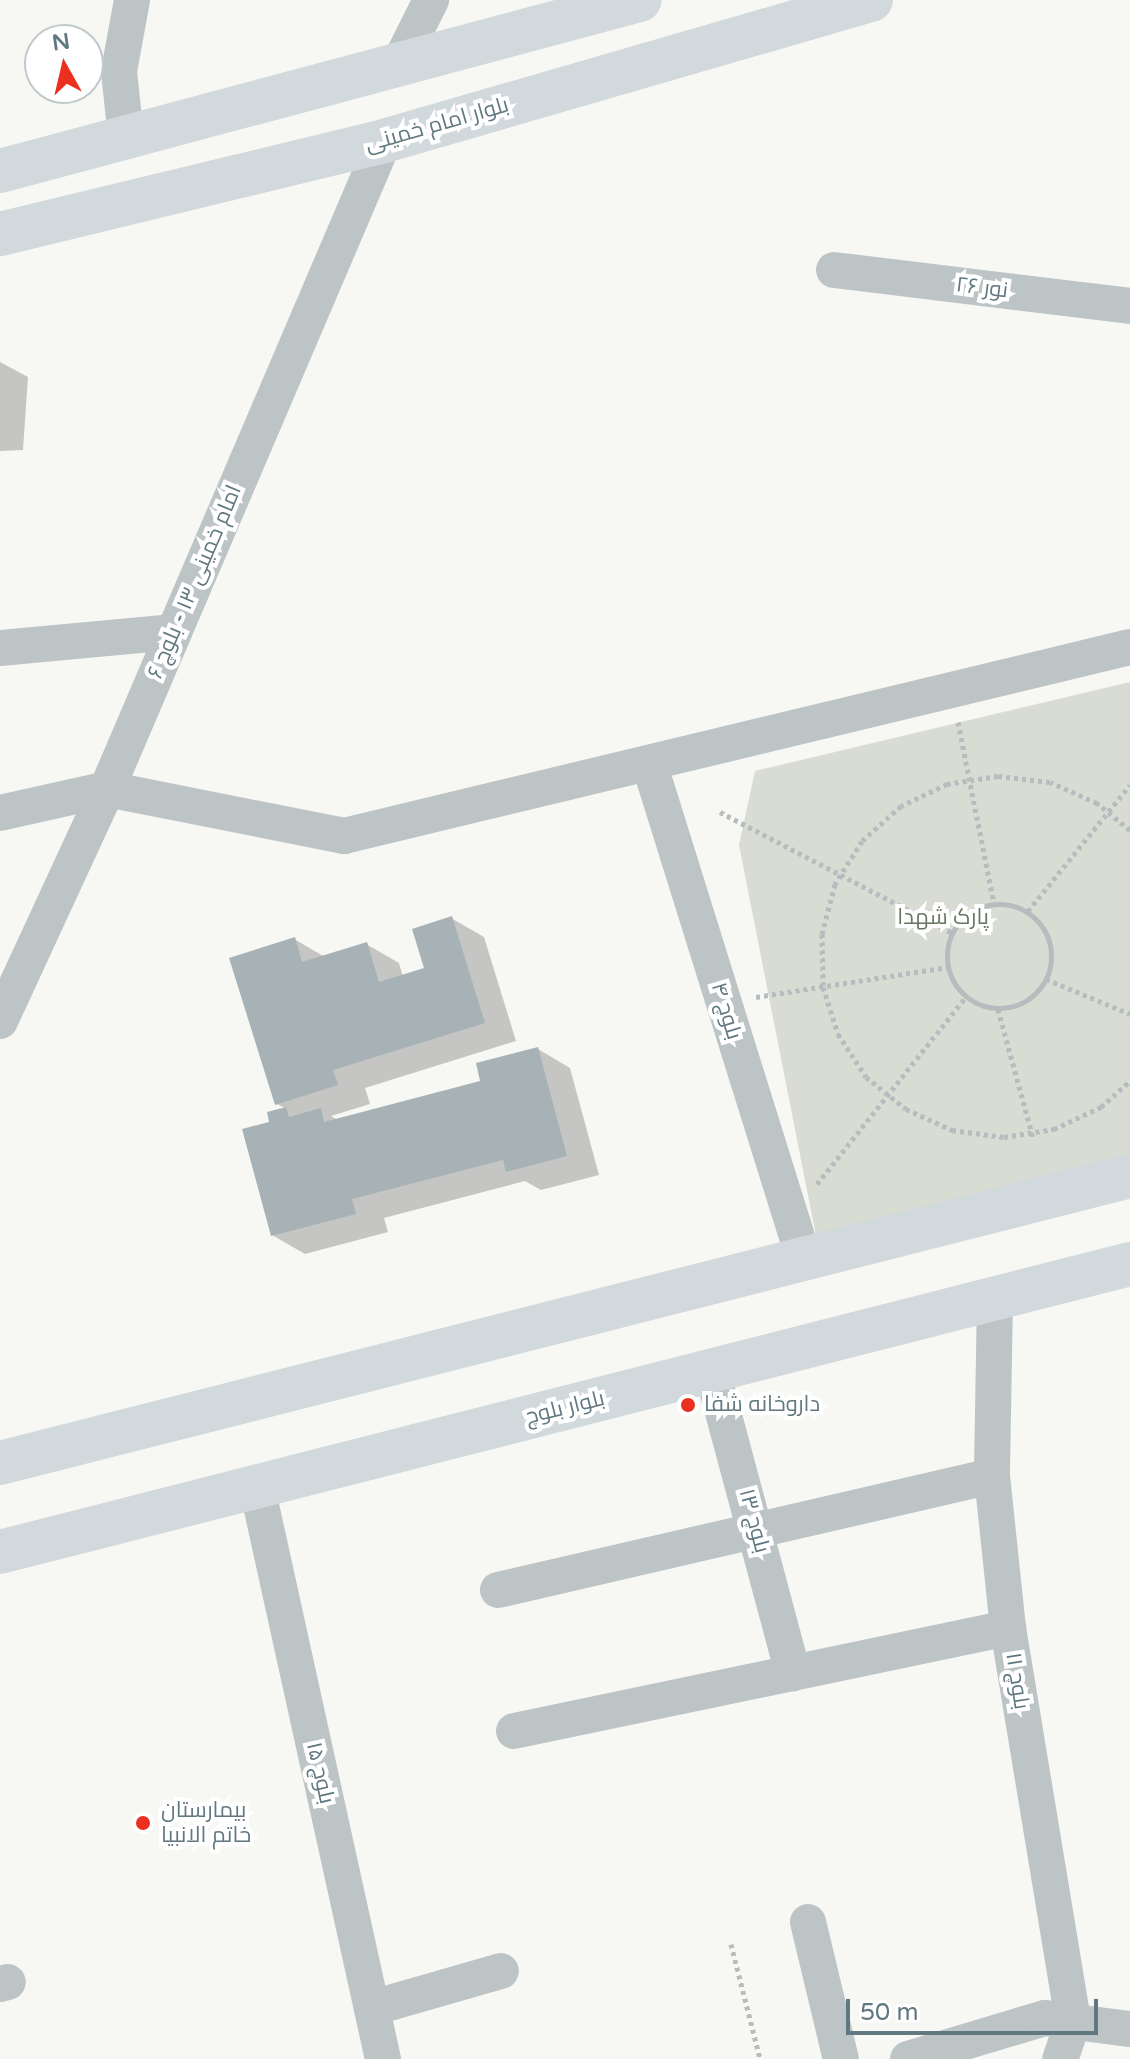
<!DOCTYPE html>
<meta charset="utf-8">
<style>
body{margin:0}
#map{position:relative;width:1130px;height:2059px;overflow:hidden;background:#f7f7f4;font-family:"Varela Round",Cairo,sans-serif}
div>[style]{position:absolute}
.green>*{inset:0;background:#d8dcd3}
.shadow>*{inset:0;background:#0003}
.building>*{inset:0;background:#a7b2b6}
.path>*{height:5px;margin-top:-2.5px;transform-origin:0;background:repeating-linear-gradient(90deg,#b7bcbe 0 4px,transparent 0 8px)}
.path>.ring{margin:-2.5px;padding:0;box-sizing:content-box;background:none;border:5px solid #b7bcbe;border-radius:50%}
.street>*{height:36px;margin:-18px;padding:0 18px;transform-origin:18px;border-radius:18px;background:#bdc4c6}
.secondary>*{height:44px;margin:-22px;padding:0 22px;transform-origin:22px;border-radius:22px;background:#d2d9dc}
.dots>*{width:22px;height:22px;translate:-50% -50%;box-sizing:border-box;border:4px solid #fff;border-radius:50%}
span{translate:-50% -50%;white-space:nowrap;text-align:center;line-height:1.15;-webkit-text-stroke:8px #fff;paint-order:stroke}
.street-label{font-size:22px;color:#617880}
.park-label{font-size:22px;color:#687860}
.poi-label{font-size:22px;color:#617880}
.left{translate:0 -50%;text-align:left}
.north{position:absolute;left:24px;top:24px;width:80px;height:80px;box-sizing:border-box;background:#fff;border:2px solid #c0c9cc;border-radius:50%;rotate:352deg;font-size:22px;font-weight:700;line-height:32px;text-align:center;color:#617880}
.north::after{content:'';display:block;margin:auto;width:28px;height:36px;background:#eb3020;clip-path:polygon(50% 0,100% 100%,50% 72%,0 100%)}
.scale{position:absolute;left:846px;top:1999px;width:252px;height:36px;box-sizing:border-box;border:4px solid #617880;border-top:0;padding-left:10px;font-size:24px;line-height:28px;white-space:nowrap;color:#617880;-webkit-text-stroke:6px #fff;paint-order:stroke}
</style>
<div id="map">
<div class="green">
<i style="clip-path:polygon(1130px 682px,1130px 1159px,817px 1241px,739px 845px,755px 771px)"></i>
</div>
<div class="shadow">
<i style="clip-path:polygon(0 362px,28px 377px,23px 450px,0 451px)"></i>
<i style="clip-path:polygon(451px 918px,484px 937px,516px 1041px,365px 1088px,370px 1104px,331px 1116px,338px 1120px,483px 1083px,538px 1049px,570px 1068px,599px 1175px,541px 1190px,525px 1181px,384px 1218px,388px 1232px,305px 1254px,272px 1235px,269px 1114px,287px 1109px,277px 1104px,294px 939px,325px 957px,366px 944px,399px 963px,403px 977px,427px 969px)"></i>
</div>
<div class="building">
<i style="clip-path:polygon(452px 916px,485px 1023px,333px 1070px,338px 1085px,275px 1105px,229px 958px,295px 937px,302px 962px,367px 942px,379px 982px,424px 968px,412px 929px)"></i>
<i style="clip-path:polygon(538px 1047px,567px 1156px,506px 1172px,503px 1160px,352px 1199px,356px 1214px,271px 1236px,242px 1129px,269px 1122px,267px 1112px,286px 1107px,289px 1117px,321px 1108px,324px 1122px,480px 1081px,476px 1063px)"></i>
</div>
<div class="path">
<i style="left:958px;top:722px;width:186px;rotate:78.8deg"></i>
<i style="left:720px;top:812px;width:262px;rotate:27.5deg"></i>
<i style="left:1130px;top:830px;width:43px;rotate:-140.7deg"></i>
<i style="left:1097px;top:803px;width:51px;rotate:-155.9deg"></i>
<i style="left:1050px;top:782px;width:52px;rotate:-173.4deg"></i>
<i style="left:998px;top:776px;width:52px;rotate:171.1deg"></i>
<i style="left:947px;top:784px;width:51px;rotate:154.4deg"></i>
<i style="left:901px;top:806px;width:52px;rotate:138.1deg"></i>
<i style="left:862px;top:841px;width:51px;rotate:122.1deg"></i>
<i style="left:835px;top:884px;width:52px;rotate:104.6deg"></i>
<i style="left:822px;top:934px;width:53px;rotate:88.9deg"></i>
<i style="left:823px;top:987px;width:49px;rotate:72.3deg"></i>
<i style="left:838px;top:1034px;width:51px;rotate:56.9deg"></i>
<i style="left:866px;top:1077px;width:51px;rotate:38.7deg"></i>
<i style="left:906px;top:1109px;width:51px;rotate:24.5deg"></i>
<i style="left:952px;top:1130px;width:52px;rotate:7.7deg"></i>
<i style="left:1004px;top:1137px;width:51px;rotate:-9.1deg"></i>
<i style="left:1054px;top:1129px;width:52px;rotate:-25.1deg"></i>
<i style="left:1101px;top:1107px;width:39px;rotate:-42deg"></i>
<i class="ring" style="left:947px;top:904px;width:99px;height:99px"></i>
<i style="left:1028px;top:911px;width:162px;rotate:-51deg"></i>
<i style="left:1046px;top:979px;width:91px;rotate:22.6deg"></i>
<i style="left:756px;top:997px;width:194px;rotate:-8.9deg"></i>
<i style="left:998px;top:1009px;width:134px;rotate:74.8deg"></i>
<i style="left:817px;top:1184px;width:239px;rotate:-51.5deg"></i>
<i style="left:731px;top:1944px;width:119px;rotate:75.8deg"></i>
</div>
<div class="street">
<i style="left:399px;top:64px;width:72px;rotate:-63.4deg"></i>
<i style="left:126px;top:138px;width:67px;rotate:-96deg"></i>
<i style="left:119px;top:71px;width:72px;rotate:-79.6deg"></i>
<i style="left:834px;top:270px;width:298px;rotate:6.9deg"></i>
<i style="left:0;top:648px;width:175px;rotate:-5.3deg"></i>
<i style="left:649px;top:763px;width:520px;rotate:72.65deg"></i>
<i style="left:0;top:813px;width:110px;rotate:-12.6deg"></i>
<i style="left:107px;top:789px;width:242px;rotate:11.2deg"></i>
<i style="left:344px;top:836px;width:808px;rotate:-13.52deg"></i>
<i style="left:0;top:1021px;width:255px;rotate:-65.2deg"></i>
<i style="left:107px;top:789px;width:705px;rotate:-66.85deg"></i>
<i style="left:995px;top:1298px;width:178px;rotate:91deg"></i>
<i style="left:992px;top:1476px;width:153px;rotate:84deg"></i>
<i style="left:1008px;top:1628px;width:399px;rotate:80.6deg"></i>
<i style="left:1073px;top:2022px;width:39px;rotate:109deg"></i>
<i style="left:712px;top:1371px;width:313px;rotate:75deg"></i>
<i style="left:257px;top:1487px;width:586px;rotate:77.58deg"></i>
<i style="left:498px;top:1590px;width:507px;rotate:-12.99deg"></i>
<i style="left:514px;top:1731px;width:505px;rotate:-11.78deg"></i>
<i style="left:808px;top:1922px;width:141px;rotate:76.5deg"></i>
<i style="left:0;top:1984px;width:8px;rotate:-14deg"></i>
<i style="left:372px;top:2008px;width:134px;rotate:-16deg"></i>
<i style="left:908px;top:2059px;width:143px;rotate:-16.7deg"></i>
<i style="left:1045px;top:2018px;width:86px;rotate:7.4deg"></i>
</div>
<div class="secondary">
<i style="left:0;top:171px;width:662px;rotate:-14.96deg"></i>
<i style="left:0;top:234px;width:395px;rotate:-13.6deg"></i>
<i style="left:384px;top:141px;width:507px;rotate:-16.15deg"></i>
<i style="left:0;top:1463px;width:1166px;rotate:-14.25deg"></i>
<i style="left:0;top:1552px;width:1166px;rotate:-14.3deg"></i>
</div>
<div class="dots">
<i style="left:688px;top:1405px;background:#eb3020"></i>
<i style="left:143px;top:1823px;background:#eb3020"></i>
</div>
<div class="street-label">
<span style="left:437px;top:125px;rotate:-16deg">بلوار امام خمینی</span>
<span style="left:982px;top:288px;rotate:7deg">نور ۲۶</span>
<span style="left:195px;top:582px;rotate:-67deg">امام خمینی ۱۳ - بلوچ ۶</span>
<span style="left:726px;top:1011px;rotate:73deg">بلوچ ۴</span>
<span style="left:565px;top:1408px;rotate:-14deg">بلوار بلوچ</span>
<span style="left:754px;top:1521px;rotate:75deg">بلوچ ۱۳</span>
<span style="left:1017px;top:1681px;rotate:81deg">بلوچ ۱۱</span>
<span style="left:320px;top:1773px;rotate:77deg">بلوچ ۱۵</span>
</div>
<div class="park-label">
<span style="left:943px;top:918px">پارک شهدا</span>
</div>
<div class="poi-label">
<span class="left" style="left:704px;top:1405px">داروخانه شفا</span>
<span class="left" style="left:161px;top:1823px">بیمارستان<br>خاتم الانبیا</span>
</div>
<div class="north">N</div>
<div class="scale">50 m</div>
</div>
